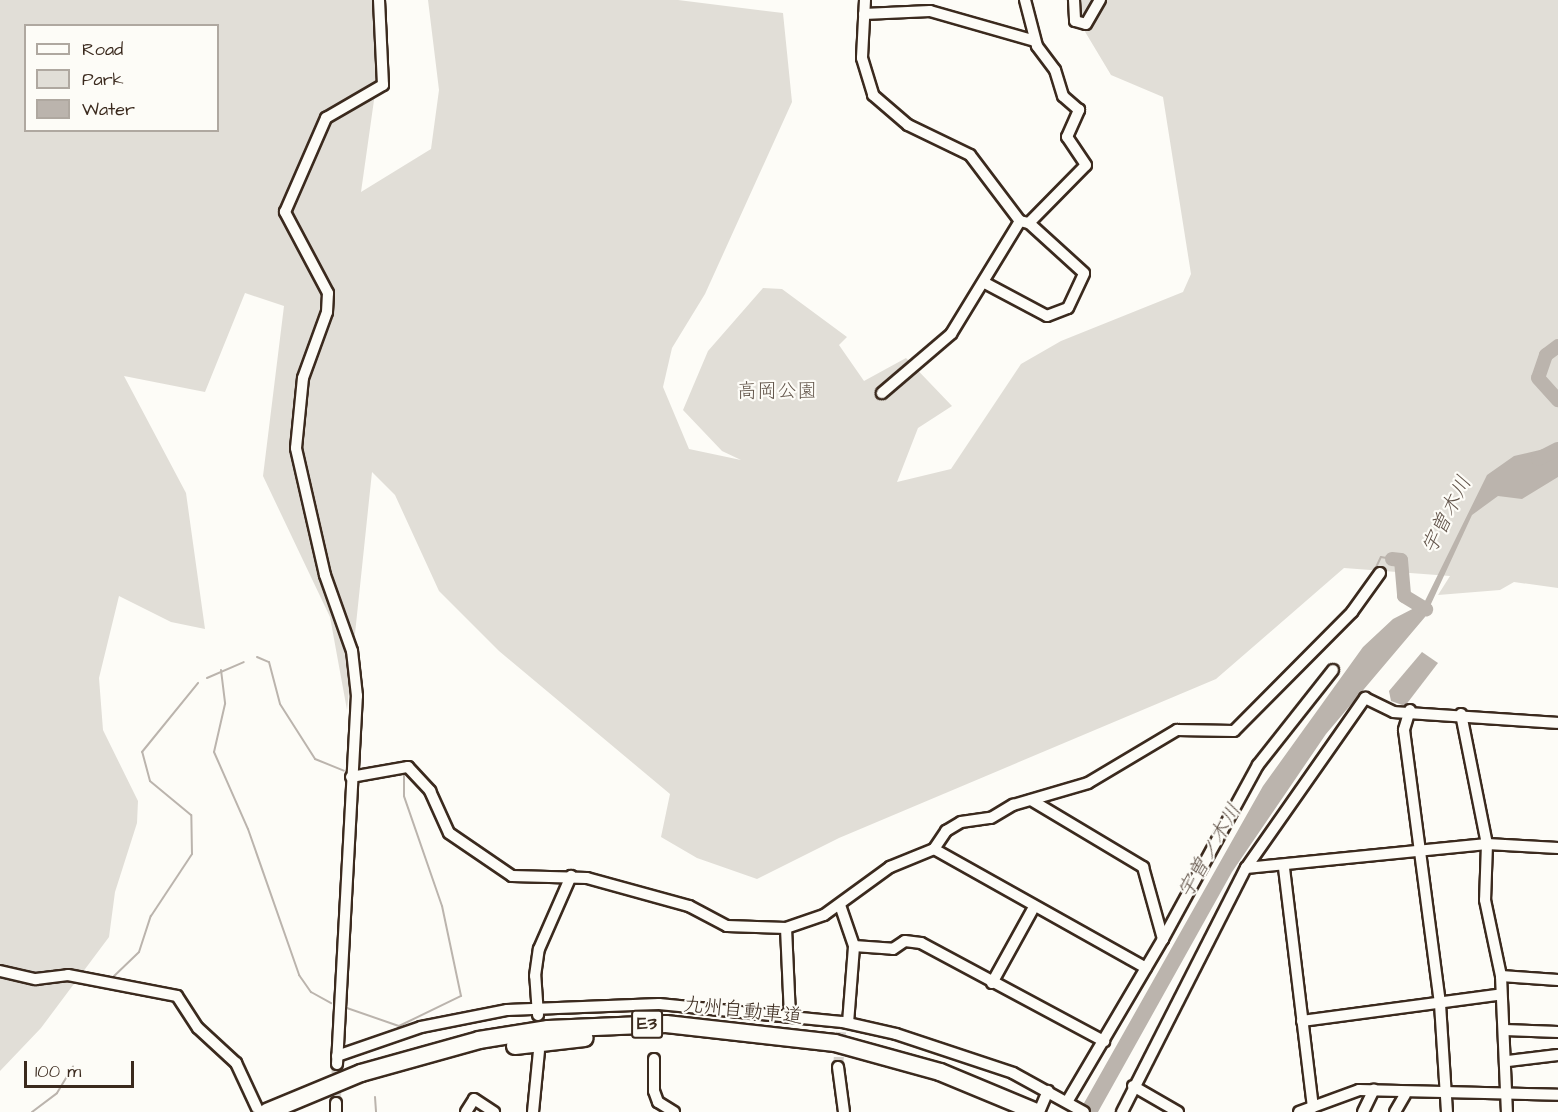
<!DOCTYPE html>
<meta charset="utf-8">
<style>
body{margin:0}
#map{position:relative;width:1558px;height:1112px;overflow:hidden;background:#fdfcf7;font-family:"Architects Daughter","Klee One",sans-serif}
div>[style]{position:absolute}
.green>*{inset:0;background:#e1ded7}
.water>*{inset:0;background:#bbb4ad}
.stream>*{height:2px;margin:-1px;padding:0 1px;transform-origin:1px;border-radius:1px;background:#bbb4ad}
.river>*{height:14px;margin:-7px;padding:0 7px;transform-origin:7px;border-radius:7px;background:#bbb4ad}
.minor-tunnel>*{height:10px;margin-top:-5px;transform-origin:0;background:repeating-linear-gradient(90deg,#d6d2cc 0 10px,transparent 0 15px)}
.roads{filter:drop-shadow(2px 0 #3b2a1e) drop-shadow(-2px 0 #3b2a1e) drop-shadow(0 2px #3b2a1e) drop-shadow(0 -2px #3b2a1e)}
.minor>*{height:10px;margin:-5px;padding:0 5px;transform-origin:5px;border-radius:5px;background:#fdfcf7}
.highway>*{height:16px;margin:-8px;padding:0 8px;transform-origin:8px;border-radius:8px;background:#fdfcf7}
span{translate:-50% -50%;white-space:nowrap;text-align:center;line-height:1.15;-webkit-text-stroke:4.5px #fdfcf7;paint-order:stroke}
.shield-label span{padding:2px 4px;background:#fdfcf7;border:2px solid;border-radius:4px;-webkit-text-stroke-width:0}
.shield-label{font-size:18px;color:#3b2a1e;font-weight:700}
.park-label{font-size:20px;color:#64574c}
.street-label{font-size:20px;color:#3b2a1e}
.water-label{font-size:21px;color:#615349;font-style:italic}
.legend{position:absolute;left:24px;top:24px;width:195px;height:108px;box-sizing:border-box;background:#fdfcf7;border:2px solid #afa8a0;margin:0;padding:8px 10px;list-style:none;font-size:18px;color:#3b2a1e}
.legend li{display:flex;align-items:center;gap:12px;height:30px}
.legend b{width:30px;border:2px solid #afa8a0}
.scale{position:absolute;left:24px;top:1061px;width:110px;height:27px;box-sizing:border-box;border:3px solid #3b2a1e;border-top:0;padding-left:8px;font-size:18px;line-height:21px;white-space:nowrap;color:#3b2a1e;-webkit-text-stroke:4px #fdfcf7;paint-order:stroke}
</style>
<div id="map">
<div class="green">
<i style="clip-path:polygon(evenodd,0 0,373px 0,378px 72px,361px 192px,431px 149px,439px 90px,428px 0,678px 0,783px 13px,792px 102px,705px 294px,672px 348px,663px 387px,689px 449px,741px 460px,722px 451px,683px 410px,708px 351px,763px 288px,782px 289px,847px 337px,839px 345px,864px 381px,906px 358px,952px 406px,918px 428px,897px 482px,951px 469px,1021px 364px,1061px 341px,1183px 292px,1191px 274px,1163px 97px,1111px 75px,1066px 0,1558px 0,1558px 588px,1514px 582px,1500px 590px,1438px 595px,1450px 576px,1344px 568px,1216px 679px,839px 838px,757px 879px,697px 858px,661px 837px,670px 794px,499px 651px,439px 591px,395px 495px,372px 472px,347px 710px,330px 617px,263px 476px,284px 306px,245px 293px,205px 392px,124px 376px,186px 493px,205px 629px,171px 622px,119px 596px,99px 678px,103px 730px,138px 801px,137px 823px,115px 892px,109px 937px,41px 1028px,0 1071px,0 0,26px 26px,218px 26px,218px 130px,26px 130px,26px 26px)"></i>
</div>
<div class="water">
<i style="clip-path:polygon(1544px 449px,1558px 456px,1558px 477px,1522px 499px,1498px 496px,1472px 515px,1425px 617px,1326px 734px,1232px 872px,1098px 1112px,1079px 1112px,1263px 786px,1363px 647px,1393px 619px,1424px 603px,1487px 475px,1514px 456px)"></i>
<i style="clip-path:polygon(1422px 652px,1438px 663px,1405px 706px,1391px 701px,1389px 691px)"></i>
</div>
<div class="stream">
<i style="left:1372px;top:576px;width:21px;rotate:-65deg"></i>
<i style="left:1381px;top:557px;width:11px;rotate:10deg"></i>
<i style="left:1326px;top:630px;width:28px;rotate:-44deg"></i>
<i style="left:257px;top:657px;width:13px;rotate:23deg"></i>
<i style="left:269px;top:662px;width:43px;rotate:75.3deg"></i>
<i style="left:280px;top:704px;width:65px;rotate:57.5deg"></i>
<i style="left:315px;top:759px;width:31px;rotate:22deg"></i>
<i style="left:221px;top:670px;width:34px;rotate:83deg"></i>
<i style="left:225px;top:704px;width:49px;rotate:102.9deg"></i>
<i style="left:214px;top:752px;width:84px;rotate:66.2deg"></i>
<i style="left:248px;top:829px;width:155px;rotate:70.7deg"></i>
<i style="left:299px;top:975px;width:21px;rotate:55deg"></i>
<i style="left:311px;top:992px;width:23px;rotate:29deg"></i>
<i style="left:207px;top:678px;width:40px;rotate:-23.4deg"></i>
<i style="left:378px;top:767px;width:32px;rotate:-9deg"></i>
<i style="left:1081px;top:780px;width:12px;rotate:-24deg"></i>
<i style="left:557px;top:872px;width:12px"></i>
<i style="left:110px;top:980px;width:40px;rotate:-44deg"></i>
<i style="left:139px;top:952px;width:38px;rotate:-72deg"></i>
<i style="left:151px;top:916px;width:74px;rotate:-56.5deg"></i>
<i style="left:192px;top:854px;width:39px;rotate:-91deg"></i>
<i style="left:191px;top:815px;width:53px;rotate:-140.3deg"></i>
<i style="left:150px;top:781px;width:30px;rotate:-105deg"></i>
<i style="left:142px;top:752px;width:89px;rotate:-50.9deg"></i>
<i style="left:344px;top:1007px;width:58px;rotate:19.1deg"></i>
<i style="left:399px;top:1026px;width:69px;rotate:-25.8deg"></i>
<i style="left:461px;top:996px;width:92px;rotate:-101.9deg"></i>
<i style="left:442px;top:906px;width:116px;rotate:-109.1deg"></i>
<i style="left:404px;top:796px;width:24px;rotate:-90deg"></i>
<i style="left:375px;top:1097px;width:15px;rotate:86deg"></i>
<i style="left:32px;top:1112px;width:31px;rotate:-37deg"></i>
<i style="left:57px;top:1093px;width:31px;rotate:-59deg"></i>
</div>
<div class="river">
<i style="left:1558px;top:346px;width:15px;rotate:143deg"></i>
<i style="left:1546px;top:355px;width:24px;rotate:109deg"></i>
<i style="left:1538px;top:378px;width:30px;rotate:48deg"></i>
<i style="left:1538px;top:459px;width:22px;rotate:-27deg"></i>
<i style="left:1392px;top:559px;width:9px;rotate:6deg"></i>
<i style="left:1401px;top:560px;width:36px;rotate:85deg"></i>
<i style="left:1404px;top:596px;width:26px;rotate:31deg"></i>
</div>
<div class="minor-tunnel">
<i style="left:838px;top:1067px;width:35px;rotate:-85deg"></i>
<i style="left:336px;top:1103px;width:39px;rotate:-89deg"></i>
</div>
<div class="roads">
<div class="minor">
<i style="left:865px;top:0;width:58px;rotate:93deg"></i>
<i style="left:862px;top:58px;width:39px;rotate:73deg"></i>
<i style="left:873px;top:95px;width:46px;rotate:40.6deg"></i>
<i style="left:908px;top:125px;width:69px;rotate:25.8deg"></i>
<i style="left:970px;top:155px;width:83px;rotate:52.9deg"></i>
<i style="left:1020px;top:221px;width:132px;rotate:121.4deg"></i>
<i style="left:951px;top:334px;width:91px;rotate:139.5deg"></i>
<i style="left:1074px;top:0;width:21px;rotate:87deg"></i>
<i style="left:1075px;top:21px;width:11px;rotate:15deg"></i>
<i style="left:1086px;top:24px;width:28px;rotate:-60deg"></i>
<i style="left:864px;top:14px;width:66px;rotate:-2.6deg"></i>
<i style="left:930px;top:11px;width:109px;rotate:15.9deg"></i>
<i style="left:1020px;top:221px;width:9px;rotate:13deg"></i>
<i style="left:1029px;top:223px;width:81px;rotate:-45.5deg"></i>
<i style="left:1086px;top:165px;width:34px;rotate:-124deg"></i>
<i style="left:1067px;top:137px;width:30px;rotate:-66deg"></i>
<i style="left:1079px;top:110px;width:21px;rotate:-139deg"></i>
<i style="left:1063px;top:96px;width:27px;rotate:-107deg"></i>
<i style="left:1055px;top:70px;width:30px;rotate:-127deg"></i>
<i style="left:1037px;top:46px;width:48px;rotate:-104.6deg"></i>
<i style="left:985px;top:283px;width:70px;rotate:28deg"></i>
<i style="left:1047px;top:316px;width:22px;rotate:-21deg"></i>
<i style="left:1068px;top:308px;width:38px;rotate:-65deg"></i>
<i style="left:1084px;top:273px;width:74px;rotate:-137.7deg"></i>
<i style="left:1410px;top:710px;width:21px;rotate:107deg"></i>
<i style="left:1404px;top:730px;width:276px;rotate:82.5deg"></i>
<i style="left:1440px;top:1004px;width:108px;rotate:86.3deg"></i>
<i style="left:1461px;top:714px;width:133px;rotate:78.7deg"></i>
<i style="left:1487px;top:844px;width:56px;rotate:92deg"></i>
<i style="left:1485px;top:900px;width:78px;rotate:78.1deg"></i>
<i style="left:1501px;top:976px;width:136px;rotate:87.5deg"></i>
<i style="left:351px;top:777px;width:58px;rotate:-10deg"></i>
<i style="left:408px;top:767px;width:33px;rotate:47deg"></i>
<i style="left:430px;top:791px;width:46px;rotate:65.7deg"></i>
<i style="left:449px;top:833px;width:76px;rotate:34.3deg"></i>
<i style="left:512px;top:876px;width:75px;rotate:1.5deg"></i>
<i style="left:587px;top:878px;width:106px;rotate:15.4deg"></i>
<i style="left:689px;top:906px;width:43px;rotate:27.8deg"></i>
<i style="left:727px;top:926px;width:59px;rotate:1.9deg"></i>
<i style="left:786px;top:928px;width:40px;rotate:-18.9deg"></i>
<i style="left:824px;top:915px;width:82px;rotate:-36deg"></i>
<i style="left:890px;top:867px;width:48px;rotate:-22.2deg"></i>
<i style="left:934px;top:849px;width:22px;rotate:-56deg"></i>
<i style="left:946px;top:831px;width:17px;rotate:-31deg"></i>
<i style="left:961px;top:822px;width:30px;rotate:-8deg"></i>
<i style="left:991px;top:818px;width:26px;rotate:-31deg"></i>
<i style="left:1013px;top:805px;width:78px;rotate:-16.3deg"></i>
<i style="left:1088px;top:783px;width:104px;rotate:-30.8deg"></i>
<i style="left:1177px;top:730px;width:57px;rotate:1deg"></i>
<i style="left:1234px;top:731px;width:168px;rotate:-45.2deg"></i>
<i style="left:1352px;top:612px;width:48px;rotate:-54.3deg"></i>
<i style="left:1031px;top:800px;width:131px;rotate:30.9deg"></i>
<i style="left:1143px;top:867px;width:75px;rotate:74.5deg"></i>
<i style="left:1163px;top:939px;width:189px;rotate:120.5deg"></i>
<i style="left:934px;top:849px;width:243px;rotate:29.3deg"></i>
<i style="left:1246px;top:868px;width:242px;rotate:-5.7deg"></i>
<i style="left:1487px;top:844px;width:71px;rotate:3.2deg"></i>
<i style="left:1284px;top:868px;width:241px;rotate:83.1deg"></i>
<i style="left:840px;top:905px;width:43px;rotate:71.1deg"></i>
<i style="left:854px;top:946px;width:39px;rotate:4deg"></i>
<i style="left:893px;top:949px;width:14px;rotate:-34deg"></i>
<i style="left:905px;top:941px;width:16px;rotate:7deg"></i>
<i style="left:921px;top:943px;width:208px;rotate:28.2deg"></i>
<i style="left:786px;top:928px;width:89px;rotate:87.4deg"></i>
<i style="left:1163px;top:939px;width:198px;rotate:-61.4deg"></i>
<i style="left:1258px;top:765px;width:121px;rotate:-51.7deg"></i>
<i style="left:0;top:971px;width:37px;rotate:13deg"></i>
<i style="left:36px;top:979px;width:32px;rotate:-7deg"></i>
<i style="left:68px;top:975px;width:111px;rotate:10.9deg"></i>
<i style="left:177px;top:996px;width:38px;rotate:57deg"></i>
<i style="left:198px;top:1028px;width:52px;rotate:42.6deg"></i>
<i style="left:236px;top:1063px;width:50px;rotate:65deg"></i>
<i style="left:1501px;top:976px;width:57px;rotate:4deg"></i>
<i style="left:992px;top:983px;width:87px;rotate:-61.1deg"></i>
<i style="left:538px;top:1015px;width:39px;rotate:-94deg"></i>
<i style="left:535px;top:976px;width:27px;rotate:-82deg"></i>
<i style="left:539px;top:949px;width:80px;rotate:-66.3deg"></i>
<i style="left:1302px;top:1021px;width:198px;rotate:-7.6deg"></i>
<i style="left:848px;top:1023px;width:77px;rotate:-85.5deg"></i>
<i style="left:1505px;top:1030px;width:53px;rotate:2.2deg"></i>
<i style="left:337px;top:1056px;width:89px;rotate:-19deg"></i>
<i style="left:421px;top:1027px;width:88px;rotate:-11.2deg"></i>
<i style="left:507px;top:1010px;width:152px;rotate:-2.3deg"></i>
<i style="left:659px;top:1004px;width:185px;rotate:5.6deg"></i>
<i style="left:843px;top:1022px;width:54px;rotate:12.8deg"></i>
<i style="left:896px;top:1034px;width:123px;rotate:18.4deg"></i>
<i style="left:1013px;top:1073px;width:81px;rotate:28.8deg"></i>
<i style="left:654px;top:1059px;width:32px;rotate:90deg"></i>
<i style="left:654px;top:1091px;width:12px;rotate:70deg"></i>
<i style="left:658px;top:1102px;width:19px;rotate:32deg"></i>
<i style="left:1508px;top:1061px;width:50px;rotate:-6.8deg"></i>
<i style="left:337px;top:1064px;width:369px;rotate:-86.9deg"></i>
<i style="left:357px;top:696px;width:45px;rotate:-96.3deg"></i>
<i style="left:352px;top:651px;width:81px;rotate:-109.6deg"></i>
<i style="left:325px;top:575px;width:130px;rotate:-102.9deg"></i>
<i style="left:296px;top:448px;width:70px;rotate:-84.3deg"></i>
<i style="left:303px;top:378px;width:70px;rotate:-70deg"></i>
<i style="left:327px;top:312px;width:19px;rotate:-87deg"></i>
<i style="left:328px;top:293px;width:92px;rotate:-118deg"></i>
<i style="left:285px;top:212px;width:103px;rotate:-66.4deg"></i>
<i style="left:326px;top:118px;width:66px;rotate:-30.1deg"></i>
<i style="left:383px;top:85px;width:85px;rotate:-92.7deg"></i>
<i style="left:838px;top:1067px;width:45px;rotate:82.4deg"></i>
<i style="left:1133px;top:1086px;width:52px;rotate:30deg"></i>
<i style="left:336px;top:1103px;width:9px;rotate:90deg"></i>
<i style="left:466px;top:1112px;width:15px;rotate:-58deg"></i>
<i style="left:474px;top:1099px;width:24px;rotate:33deg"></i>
<i style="left:533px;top:1112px;width:61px;rotate:-84.4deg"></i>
<i style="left:1039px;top:1112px;width:23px;rotate:-67deg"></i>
<i style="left:1122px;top:1112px;width:274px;rotate:-63.1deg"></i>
<i style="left:1246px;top:868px;width:208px;rotate:-55deg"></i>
<i style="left:1365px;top:698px;width:32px;rotate:26deg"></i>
<i style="left:1394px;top:712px;width:164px;rotate:3.8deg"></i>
<i style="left:1299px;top:1112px;width:64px;rotate:-20.1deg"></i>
<i style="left:1359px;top:1090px;width:199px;rotate:1.4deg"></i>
<i style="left:1363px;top:1112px;width:25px;rotate:-64deg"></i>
<i style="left:1395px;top:1112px;width:20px;rotate:-60deg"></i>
</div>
<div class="highway">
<i style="left:515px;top:1046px;width:70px;rotate:-6.5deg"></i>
<i style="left:267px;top:1112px;width:102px;rotate:-22.5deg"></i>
<i style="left:361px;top:1073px;width:123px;rotate:-15.6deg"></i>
<i style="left:479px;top:1040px;width:70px;rotate:-9.1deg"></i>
<i style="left:548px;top:1029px;width:118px;rotate:-2.4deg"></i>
<i style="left:666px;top:1024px;width:170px;rotate:6.4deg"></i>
<i style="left:835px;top:1043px;width:109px;rotate:15.4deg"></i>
<i style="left:940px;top:1072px;width:104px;rotate:22.6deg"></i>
</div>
</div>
<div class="shield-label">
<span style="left:647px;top:1024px">E3</span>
</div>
<div class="park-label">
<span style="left:777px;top:391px">高岡公園</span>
</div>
<div class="street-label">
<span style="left:743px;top:1011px;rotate:6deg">九州自動車道</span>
</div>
<div class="water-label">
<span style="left:1447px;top:515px;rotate:-63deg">宇曽木川</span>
<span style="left:1210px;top:851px;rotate:-60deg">宇曽ノ木川</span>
</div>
<ul class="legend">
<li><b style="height:8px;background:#fdfcf7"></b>Road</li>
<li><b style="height:16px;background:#e1ded7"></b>Park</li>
<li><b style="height:16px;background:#bbb4ad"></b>Water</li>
</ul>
<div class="scale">100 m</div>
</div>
